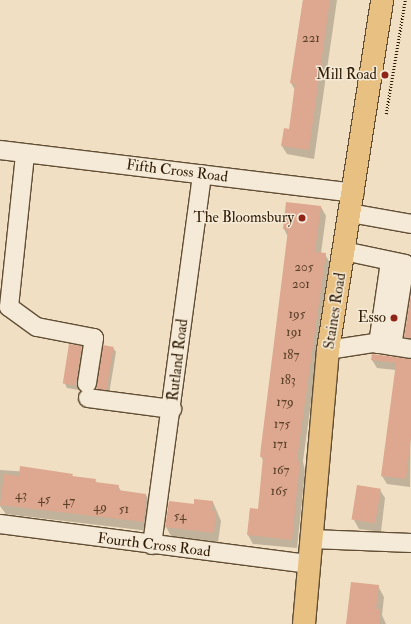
<!DOCTYPE html>
<style>
body{margin:0}
#map{position:relative;width:411px;height:624px;overflow:hidden;background:#f0dfc2;font-family:"IM FELL Double Pica",serif}
div>[style]{position:absolute}
.shadow>*{inset:0;background:#0003}
.building>*{inset:0;background:#dda88f;transform-origin:0 0}
.path>*{height:2.5px;margin-top:-1.25px;transform-origin:0;background:repeating-linear-gradient(90deg,#311d06 0 1px,transparent 0 3px)}
.roads{filter:drop-shadow(1px 0 #614e35) drop-shadow(-1px 0 #614e35) drop-shadow(0 1px #614e35) drop-shadow(0 -1px #614e35)}
.minor>*{height:18px;margin:-9px;padding:0 9px;transform-origin:9px;border-radius:9px;background:#f5ead7}
.major>*{height:22px;margin:-11px;padding:0 11px;transform-origin:11px;border-radius:11px;background:#e8c081}
.dots>*{width:11px;height:11px;translate:-50% -50%;box-sizing:border-box;border:2px solid #f5ead7;border-radius:50%}
span{translate:-50% -50%;white-space:nowrap;text-align:center;line-height:1.15;-webkit-text-stroke:3px #f5ead7;paint-order:stroke}
.number-label{font-size:13px;color:#5c4028}
.number-label span{-webkit-text-stroke-width:0}
.poi-label{font-size:15px;color:#311d06}
.right{translate:-100% -50%;text-align:right}
.street-label{font-size:15px;color:#311d06}
</style>
<div id="map">
<div class="shadow">
<i style="clip-path:polygon(303px 0,337px 0,314px 159px,287px 154px,282px 146px,290px 130px,295px 90px,291px 83px)"></i>
<i style="clip-path:polygon(321px 207px,326px 216px,321px 253px,325px 254px,330px 263px,303px 461px,305px 472px,297px 548px,253px 544px,248px 535px,250px 509px,259px 510px,264px 462px,261px 456px,288px 237px,284px 229px)"></i>
<i style="clip-path:polygon(411px 300px,411px 342px,405px 337px)"></i>
<i style="clip-path:polygon(81px 347px,84px 351px,79px 390px,67px 388px,65px 384px)"></i>
<i style="clip-path:polygon(104px 347px,113px 348px,116px 352px,109px 394px,99px 392px,97px 388px)"></i>
<i style="clip-path:polygon(372px 360px,411px 360px,410px 487px,387px 484px,382px 476px,396px 370px,377px 368px)"></i>
<i style="clip-path:polygon(0 470px,72px 475px,73px 478px,95px 480px,97px 483px,118px 486px,121px 491px,146px 495px,151px 504px,149px 531px,6px 514px,0 506px)"></i>
<i style="clip-path:polygon(380px 490px,385px 498px,381px 532px,359px 529px,354px 520px)"></i>
<i style="clip-path:polygon(213px 502px,221px 521px,218px 542px,171px 536px,166px 527px)"></i>
<i style="clip-path:polygon(378px 586px,384px 597px,382px 615px,386px 624px,349px 624px)"></i>
</div>
<div class="building">
<i style="clip-path:polygon(303px 0,330px 0,309px 150px,281px 146px,284px 128px,289px 129px,292px 107px,295px 84px,290px 83px)"></i>
<i style="clip-path:polygon(286px 202px,321px 206px,315px 252px,326px 253px,298px 452px,297px 462px,300px 462px,292px 540px,247px 535px,250px 508px,258px 509px,263px 457px,260px 457px,261px 447px,288px 230px,283px 229px)"></i>
<i style="clip-path:polygon(411px 293px,411px 338px,404px 337px)"></i>
<i style="left:69px;top:344px;width:13px;height:40px;rotate:9deg"></i>
<i style="left:103px;top:345px;width:11px;height:44px;rotate:10deg"></i>
<i style="clip-path:polygon(372px 354px,411px 359px,411px 438px,406px 479px,381px 476px,396px 363px,371px 360px)"></i>
<i style="clip-path:polygon(20px 466px,73px 474px,72px 476px,96px 479px,95px 482px,119px 485px,118px 490px,146px 494px,144px 522px,0 505px,4px 474px,19px 476px)"></i>
<i style="left:357px;top:485px;width:24px;height:35px;rotate:9deg"></i>
<i style="clip-path:polygon(194px 499px,213px 501px,212px 511px,216px 511px,214px 533px,165px 527px,169px 501px,194px 504px)"></i>
<i style="clip-path:polygon(351px 582px,379px 585px,376px 609px,380px 609px,379px 624px,346px 624px)"></i>
</div>
<div class="path">
<i style="left:386px;top:114px;width:116px;rotate:-80.5deg"></i>
</div>
<div class="roads">
<div class="minor">
<i style="left:0;top:150px;width:357px;rotate:6.9deg"></i>
<i style="left:350px;top:213px;width:62px;rotate:10.2deg"></i>
<i style="left:344px;top:251px;width:62px;rotate:12deg"></i>
<i style="left:405px;top:264px;width:83px;rotate:99deg"></i>
<i style="left:9px;top:307px;width:154px;rotate:-84deg"></i>
<i style="left:9px;top:307px;width:34px;rotate:36deg"></i>
<i style="left:37px;top:327px;width:58px;rotate:10.9deg"></i>
<i style="left:94px;top:338px;width:46px;rotate:98.8deg"></i>
<i style="left:378px;top:344px;width:83px;rotate:-81.7deg"></i>
<i style="left:328px;top:350px;width:47px;rotate:-8.7deg"></i>
<i style="left:374px;top:343px;width:37px;rotate:9deg"></i>
<i style="left:88px;top:398px;width:85px;rotate:7.5deg"></i>
<i style="left:0;top:524px;width:312px;rotate:7.4deg"></i>
<i style="left:312px;top:539px;width:99px;rotate:2.3deg"></i>
<i style="left:152px;top:545px;width:374px;rotate:-82.3deg"></i>
</div>
<div class="major">
<i style="left:304px;top:624px;width:275px;rotate:-85deg"></i>
<i style="left:328px;top:350px;width:354px;rotate:-81.2deg"></i>
</div>
</div>
<div class="dots">
<i style="left:385px;top:75px;background:#8f2418"></i>
<i style="left:302px;top:218px;background:#8f2418"></i>
<i style="left:394px;top:318px;background:#8f2418"></i>
</div>
<div class="number-label">
<span style="left:311px;top:38px">221</span>
<span style="left:304px;top:267px">205</span>
<span style="left:301px;top:284px">201</span>
<span style="left:297px;top:314px">195</span>
<span style="left:294px;top:332px">191</span>
<span style="left:291px;top:355px">187</span>
<span style="left:288px;top:380px">183</span>
<span style="left:285px;top:402px">179</span>
<span style="left:282px;top:424px">175</span>
<span style="left:280px;top:444px">171</span>
<span style="left:281px;top:470px">167</span>
<span style="left:279px;top:491px">165</span>
<span style="left:21px;top:495px">43</span>
<span style="left:44px;top:499px">45</span>
<span style="left:69px;top:501px">47</span>
<span style="left:100px;top:507px">49</span>
<span style="left:124px;top:509px">51</span>
<span style="left:180px;top:516px">54</span>
</div>
<div class="poi-label">
<span class="right" style="left:377px;top:75px">Mill Road</span>
<span class="right" style="left:294px;top:218px">The Bloomsbury</span>
<span class="right" style="left:386px;top:318px">Esso</span>
</div>
<div class="street-label">
<span style="left:177px;top:171px;rotate:7deg">Fifth Cross Road</span>
<span style="left:335px;top:311px;rotate:-81deg">Staines Road</span>
<span style="left:178px;top:360px;rotate:-83deg">Rutland Road</span>
<span style="left:154px;top:545px;rotate:7deg">Fourth Cross Road</span>
</div>
</div>
